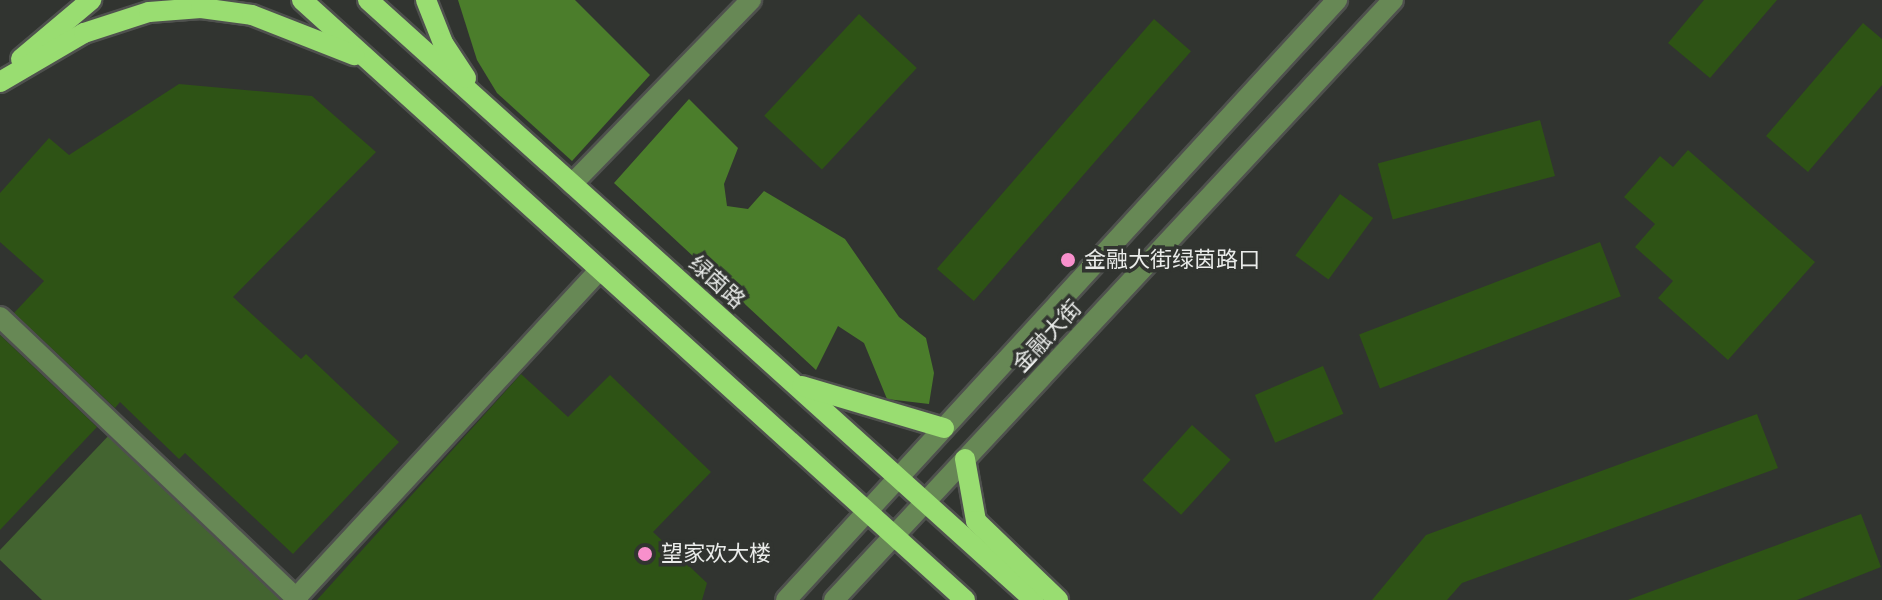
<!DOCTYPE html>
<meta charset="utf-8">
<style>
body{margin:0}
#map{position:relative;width:1882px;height:600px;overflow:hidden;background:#313430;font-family:Poppins,"Noto Sans SC",sans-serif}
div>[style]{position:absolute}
.green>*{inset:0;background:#436430}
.forest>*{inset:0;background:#4b7d2b}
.building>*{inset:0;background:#2e5315;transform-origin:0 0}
.roads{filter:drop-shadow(2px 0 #4f514e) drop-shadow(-2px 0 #4f514e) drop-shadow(0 2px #4f514e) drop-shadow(0 -2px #4f514e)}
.minor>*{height:20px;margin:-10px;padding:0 10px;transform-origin:10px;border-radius:10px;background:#678855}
.major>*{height:20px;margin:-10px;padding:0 10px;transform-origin:10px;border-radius:10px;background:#99dd71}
.dots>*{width:22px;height:22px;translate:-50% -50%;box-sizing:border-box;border:4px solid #313430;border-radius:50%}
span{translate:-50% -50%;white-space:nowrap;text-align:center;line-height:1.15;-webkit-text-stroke:7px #313430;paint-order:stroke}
.poi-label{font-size:22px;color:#eaecea}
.left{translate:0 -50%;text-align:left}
.street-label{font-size:22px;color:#eaecea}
</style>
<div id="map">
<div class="green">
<i style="clip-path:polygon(112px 432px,287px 600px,42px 600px,0 560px,0 550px)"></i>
</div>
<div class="forest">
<i style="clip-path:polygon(458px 0,575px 0,650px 75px,572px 161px,497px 93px,477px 60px)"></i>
<i style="clip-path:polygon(689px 99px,738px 148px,724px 184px,727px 206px,748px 209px,764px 191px,845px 239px,899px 317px,926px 338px,934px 373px,929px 404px,887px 399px,864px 343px,838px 326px,816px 370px,614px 183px)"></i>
</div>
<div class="building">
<i style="clip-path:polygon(1704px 0,1777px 0,1710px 78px,1668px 43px)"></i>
<i style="left:859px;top:14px;width:79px;height:139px;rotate:43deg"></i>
<i style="left:1154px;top:19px;width:49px;height:331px;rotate:41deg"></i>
<i style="clip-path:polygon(1863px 23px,1882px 39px,1882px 85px,1808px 172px,1766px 136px)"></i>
<i style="clip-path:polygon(179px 84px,312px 96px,376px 152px,233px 297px,301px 359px,306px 354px,399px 442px,293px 554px,185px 453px,179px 459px,120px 402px,115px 408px,14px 313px,44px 281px,0 242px,0 193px,49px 138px,69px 155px)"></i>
<i style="left:1540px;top:120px;width:58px;height:168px;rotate:75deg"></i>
<i style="clip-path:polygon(1688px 150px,1815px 262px,1728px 360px,1658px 298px,1673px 281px,1635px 247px,1655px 224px,1624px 197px,1660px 156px,1673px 167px)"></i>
<i style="left:1340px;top:194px;width:41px;height:76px;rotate:36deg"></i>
<i style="left:1600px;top:242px;width:58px;height:258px;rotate:69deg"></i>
<i style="clip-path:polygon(0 335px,97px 427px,0 530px)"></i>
<i style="left:1323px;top:366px;width:52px;height:74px;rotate:67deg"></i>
<i style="clip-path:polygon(521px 374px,568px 417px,610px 375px,711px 472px,653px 532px,707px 583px,702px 600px,317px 600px)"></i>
<i style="clip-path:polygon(1757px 414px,1778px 468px,1462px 583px,1447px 600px,1372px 600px,1426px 535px)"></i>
<i style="left:1192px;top:425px;width:52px;height:74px;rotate:42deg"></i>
<i style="clip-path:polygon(1861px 514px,1881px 567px,1797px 600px,1628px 600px)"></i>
</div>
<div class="roads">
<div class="minor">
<i style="left:572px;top:184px;width:257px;rotate:-45.8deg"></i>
<i style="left:0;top:317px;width:411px;rotate:43.5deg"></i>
<i style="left:294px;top:600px;width:450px;rotate:-47.2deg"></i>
<i style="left:786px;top:600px;width:815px;rotate:-47.44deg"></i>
<i style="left:834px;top:600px;width:820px;rotate:-47.03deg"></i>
</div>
<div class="major">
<i style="left:302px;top:0;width:894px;rotate:42.14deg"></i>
<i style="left:368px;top:0;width:896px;rotate:42.02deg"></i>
<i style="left:426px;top:0;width:46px;rotate:68.4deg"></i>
<i style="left:443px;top:43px;width:42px;rotate:56.7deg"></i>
<i style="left:21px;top:59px;width:92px;rotate:-40.1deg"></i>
<i style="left:0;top:82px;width:97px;rotate:-30.3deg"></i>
<i style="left:84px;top:33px;width:68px;rotate:-17.9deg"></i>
<i style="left:149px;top:12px;width:52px;rotate:-4.4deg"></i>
<i style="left:201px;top:8px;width:51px;rotate:7.8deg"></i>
<i style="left:252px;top:15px;width:110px;rotate:21.4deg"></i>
<i style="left:802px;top:386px;width:148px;rotate:16.5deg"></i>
<i style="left:965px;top:459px;width:63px;rotate:79.9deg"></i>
<i style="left:976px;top:521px;width:114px;rotate:43.9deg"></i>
</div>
</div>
<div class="dots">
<i style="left:1068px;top:260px;background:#f890cc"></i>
<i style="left:645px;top:554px;background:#f890cc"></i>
</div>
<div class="poi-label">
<span class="left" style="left:1084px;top:260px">金融大街绿茵路口</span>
<span class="left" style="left:661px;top:554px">望家欢大楼</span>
</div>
<div class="street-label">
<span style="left:717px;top:282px;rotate:42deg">绿茵路</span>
<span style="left:1047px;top:336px;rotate:-47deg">金融大街</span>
</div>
</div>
